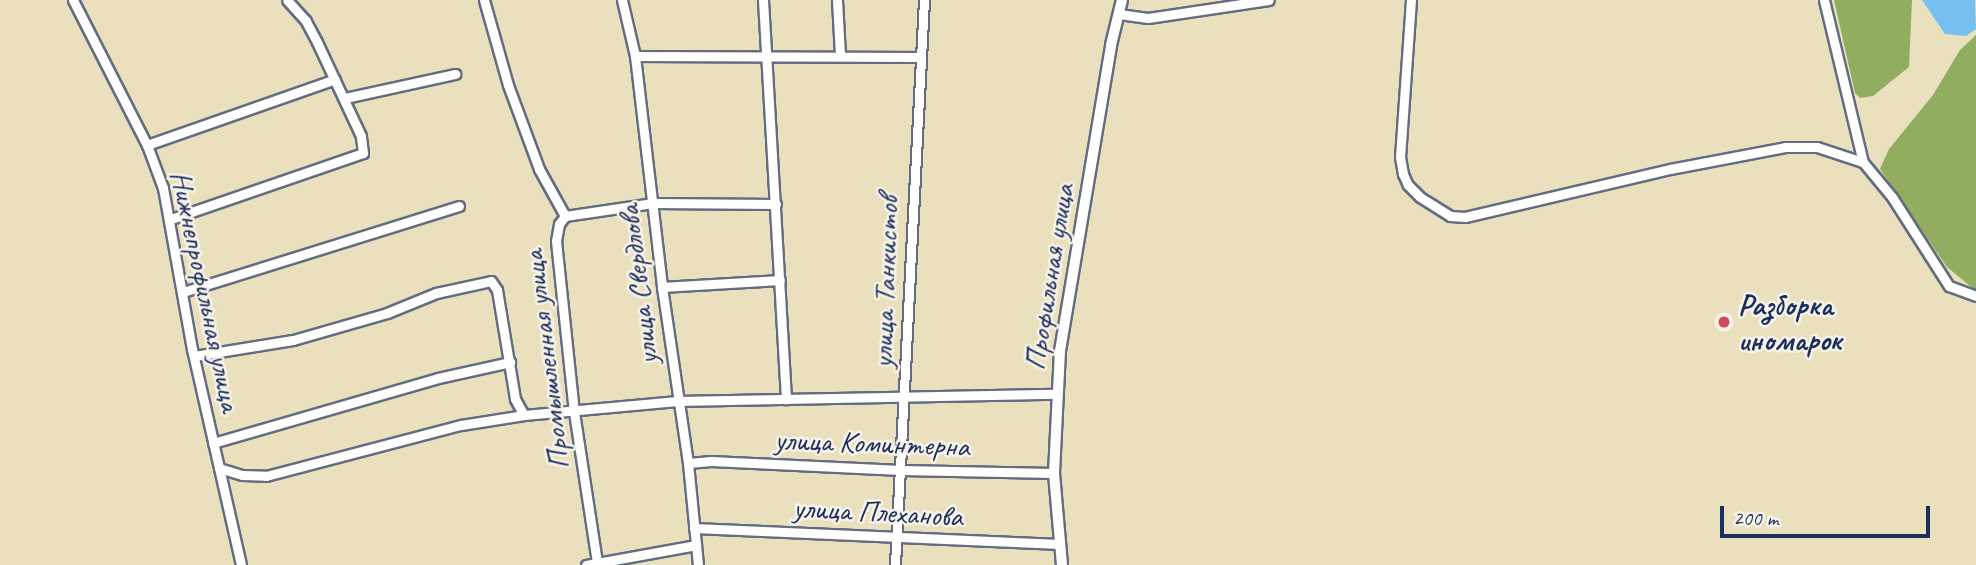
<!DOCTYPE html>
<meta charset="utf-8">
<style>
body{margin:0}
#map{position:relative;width:1976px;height:565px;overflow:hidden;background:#eae0be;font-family:Caveat,sans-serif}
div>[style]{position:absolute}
.forest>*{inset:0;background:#91ad60}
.water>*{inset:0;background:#75c0ee}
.roads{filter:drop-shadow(2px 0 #636d80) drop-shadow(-2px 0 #636d80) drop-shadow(0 2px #636d80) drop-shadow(0 -2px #636d80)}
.minor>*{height:9px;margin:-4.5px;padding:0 4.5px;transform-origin:4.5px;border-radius:4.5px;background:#fff}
.major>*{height:10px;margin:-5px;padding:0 5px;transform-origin:5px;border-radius:5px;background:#fff}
.dots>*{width:19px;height:19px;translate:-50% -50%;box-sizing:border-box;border:4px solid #f7f3e8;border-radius:50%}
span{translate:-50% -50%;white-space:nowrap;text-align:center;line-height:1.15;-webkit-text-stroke:5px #f7f3e8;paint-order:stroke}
.street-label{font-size:30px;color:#1b2f5e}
.poi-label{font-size:30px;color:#1b2f5e;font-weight:700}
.left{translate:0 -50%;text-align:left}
.scale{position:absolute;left:1720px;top:506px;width:210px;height:32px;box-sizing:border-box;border:4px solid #1b2f5e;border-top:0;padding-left:9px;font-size:21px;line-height:24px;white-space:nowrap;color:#1b2f5e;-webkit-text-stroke:5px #f7f3e8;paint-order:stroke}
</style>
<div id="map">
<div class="forest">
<i style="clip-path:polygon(1834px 0,1912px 0,1909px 67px,1873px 96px,1860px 98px,1855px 93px)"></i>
<i style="clip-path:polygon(1976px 35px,1976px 291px,1947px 267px,1880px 169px,1889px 149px,1933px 95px,1960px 50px)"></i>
</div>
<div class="water">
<i style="clip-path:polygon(1922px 0,1975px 0,1976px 29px,1966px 36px,1945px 34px)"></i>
</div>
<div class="roads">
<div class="minor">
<i style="left:73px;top:0;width:163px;rotate:63deg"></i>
<i style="left:147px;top:145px;width:46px;rotate:69.6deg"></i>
<i style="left:163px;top:188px;width:164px;rotate:79.8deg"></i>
<i style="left:192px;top:349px;width:221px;rotate:77.2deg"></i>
<i style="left:484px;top:0;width:88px;rotate:74.2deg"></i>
<i style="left:508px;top:85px;width:90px;rotate:69.7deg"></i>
<i style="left:539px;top:169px;width:54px;rotate:61deg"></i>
<i style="left:565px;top:216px;width:10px;rotate:127deg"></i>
<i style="left:559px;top:224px;width:17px;rotate:100deg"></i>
<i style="left:556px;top:241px;width:172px;rotate:84deg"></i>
<i style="left:574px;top:412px;width:153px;rotate:81.3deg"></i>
<i style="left:622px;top:0;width:57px;rotate:76.9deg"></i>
<i style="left:635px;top:56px;width:233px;rotate:83.3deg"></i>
<i style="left:662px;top:287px;width:178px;rotate:81.6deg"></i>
<i style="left:688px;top:463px;width:102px;rotate:84.4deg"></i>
<i style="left:763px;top:0;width:400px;rotate:86.7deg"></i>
<i style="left:837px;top:0;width:56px;rotate:86.9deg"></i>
<i style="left:1411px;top:0;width:157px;rotate:94deg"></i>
<i style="left:1400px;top:157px;width:17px;rotate:80deg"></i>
<i style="left:1403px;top:174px;width:12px;rotate:66deg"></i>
<i style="left:1408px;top:185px;width:17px;rotate:45deg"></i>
<i style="left:1420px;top:197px;width:36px;rotate:32deg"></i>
<i style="left:1450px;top:216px;width:15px;rotate:4deg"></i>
<i style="left:1465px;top:217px;width:211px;rotate:-13.2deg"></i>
<i style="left:1670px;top:169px;width:117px;rotate:-10.8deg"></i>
<i style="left:1785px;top:147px;width:32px"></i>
<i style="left:1817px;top:147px;width:48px;rotate:18.1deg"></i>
<i style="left:1824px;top:0;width:167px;rotate:76.5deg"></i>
<i style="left:1863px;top:162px;width:45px;rotate:50.4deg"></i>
<i style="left:1892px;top:197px;width:106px;rotate:57.4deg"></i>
<i style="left:1949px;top:286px;width:29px;rotate:20deg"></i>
<i style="left:1119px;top:14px;width:29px;rotate:8deg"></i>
<i style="left:1148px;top:18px;width:122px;rotate:-8.5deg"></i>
<i style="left:635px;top:56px;width:285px;rotate:0.2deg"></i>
<i style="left:345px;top:98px;width:113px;rotate:-12.3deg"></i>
<i style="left:147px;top:145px;width:199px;rotate:-19.3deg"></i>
<i style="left:565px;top:216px;width:89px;rotate:-8.4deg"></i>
<i style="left:653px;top:203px;width:123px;rotate:0.5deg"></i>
<i style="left:171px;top:219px;width:203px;rotate:-19deg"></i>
<i style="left:363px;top:153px;width:17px;rotate:-97deg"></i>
<i style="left:361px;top:136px;width:104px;rotate:-115.1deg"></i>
<i style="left:317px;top:42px;width:24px;rotate:-118deg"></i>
<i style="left:306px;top:21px;width:28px;rotate:-132deg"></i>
<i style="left:662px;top:287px;width:118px;rotate:-3.4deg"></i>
<i style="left:183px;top:292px;width:289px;rotate:-17.3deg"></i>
<i style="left:194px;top:356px;width:100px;rotate:-9.2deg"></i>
<i style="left:293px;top:340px;width:98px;rotate:-16deg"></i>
<i style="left:387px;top:313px;width:53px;rotate:-22.2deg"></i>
<i style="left:436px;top:293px;width:56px;rotate:-12.3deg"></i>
<i style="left:491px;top:281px;width:11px;rotate:56deg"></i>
<i style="left:497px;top:290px;width:110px;rotate:80.6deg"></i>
<i style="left:515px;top:399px;width:18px;rotate:61deg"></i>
<i style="left:213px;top:443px;width:234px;rotate:-16.1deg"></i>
<i style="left:438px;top:378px;width:74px;rotate:-12.5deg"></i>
<i style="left:688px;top:463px;width:23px;rotate:-5deg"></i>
<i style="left:711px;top:461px;width:190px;rotate:2.7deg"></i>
<i style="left:901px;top:470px;width:153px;rotate:1.1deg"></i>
<i style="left:219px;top:468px;width:24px;rotate:17deg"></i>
<i style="left:242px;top:475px;width:24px;rotate:2deg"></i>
<i style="left:266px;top:476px;width:202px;rotate:-14.7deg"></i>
<i style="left:461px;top:425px;width:64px;rotate:-9deg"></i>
<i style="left:524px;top:415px;width:154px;rotate:-5.2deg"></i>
<i style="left:677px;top:401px;width:380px;rotate:-1.1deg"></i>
<i style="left:694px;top:528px;width:366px;rotate:2.5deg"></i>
<i style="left:586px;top:565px;width:112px;rotate:-10.3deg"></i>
<i style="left:895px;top:565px;width:566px;rotate:-87.06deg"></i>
</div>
<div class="major">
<i style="left:1062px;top:565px;width:92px;rotate:-95deg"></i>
<i style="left:1054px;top:473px;width:122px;rotate:-87.2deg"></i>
<i style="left:1060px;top:351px;width:310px;rotate:-80.5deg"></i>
<i style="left:1111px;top:45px;width:46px;rotate:-76.3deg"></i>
</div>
</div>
<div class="dots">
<i style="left:1724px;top:322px;background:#d1495b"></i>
</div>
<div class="street-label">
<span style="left:1049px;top:277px;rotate:-81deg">Профильная улица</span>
<span style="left:885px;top:282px;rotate:-88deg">улица Танкистов</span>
<span style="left:638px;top:285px;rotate:-97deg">улица Свердлова</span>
<span style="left:206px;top:291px;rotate:78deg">Нижнепрофильная улица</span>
<span style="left:546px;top:360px;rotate:-97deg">Промышленная улица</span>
<span style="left:872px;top:443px;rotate:2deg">улица Коминтерна</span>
<span style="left:878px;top:512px;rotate:3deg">улица Плеханова</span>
</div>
<div class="poi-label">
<span class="left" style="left:1738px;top:322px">Разборка<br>иномарок</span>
</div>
<div class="scale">200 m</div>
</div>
